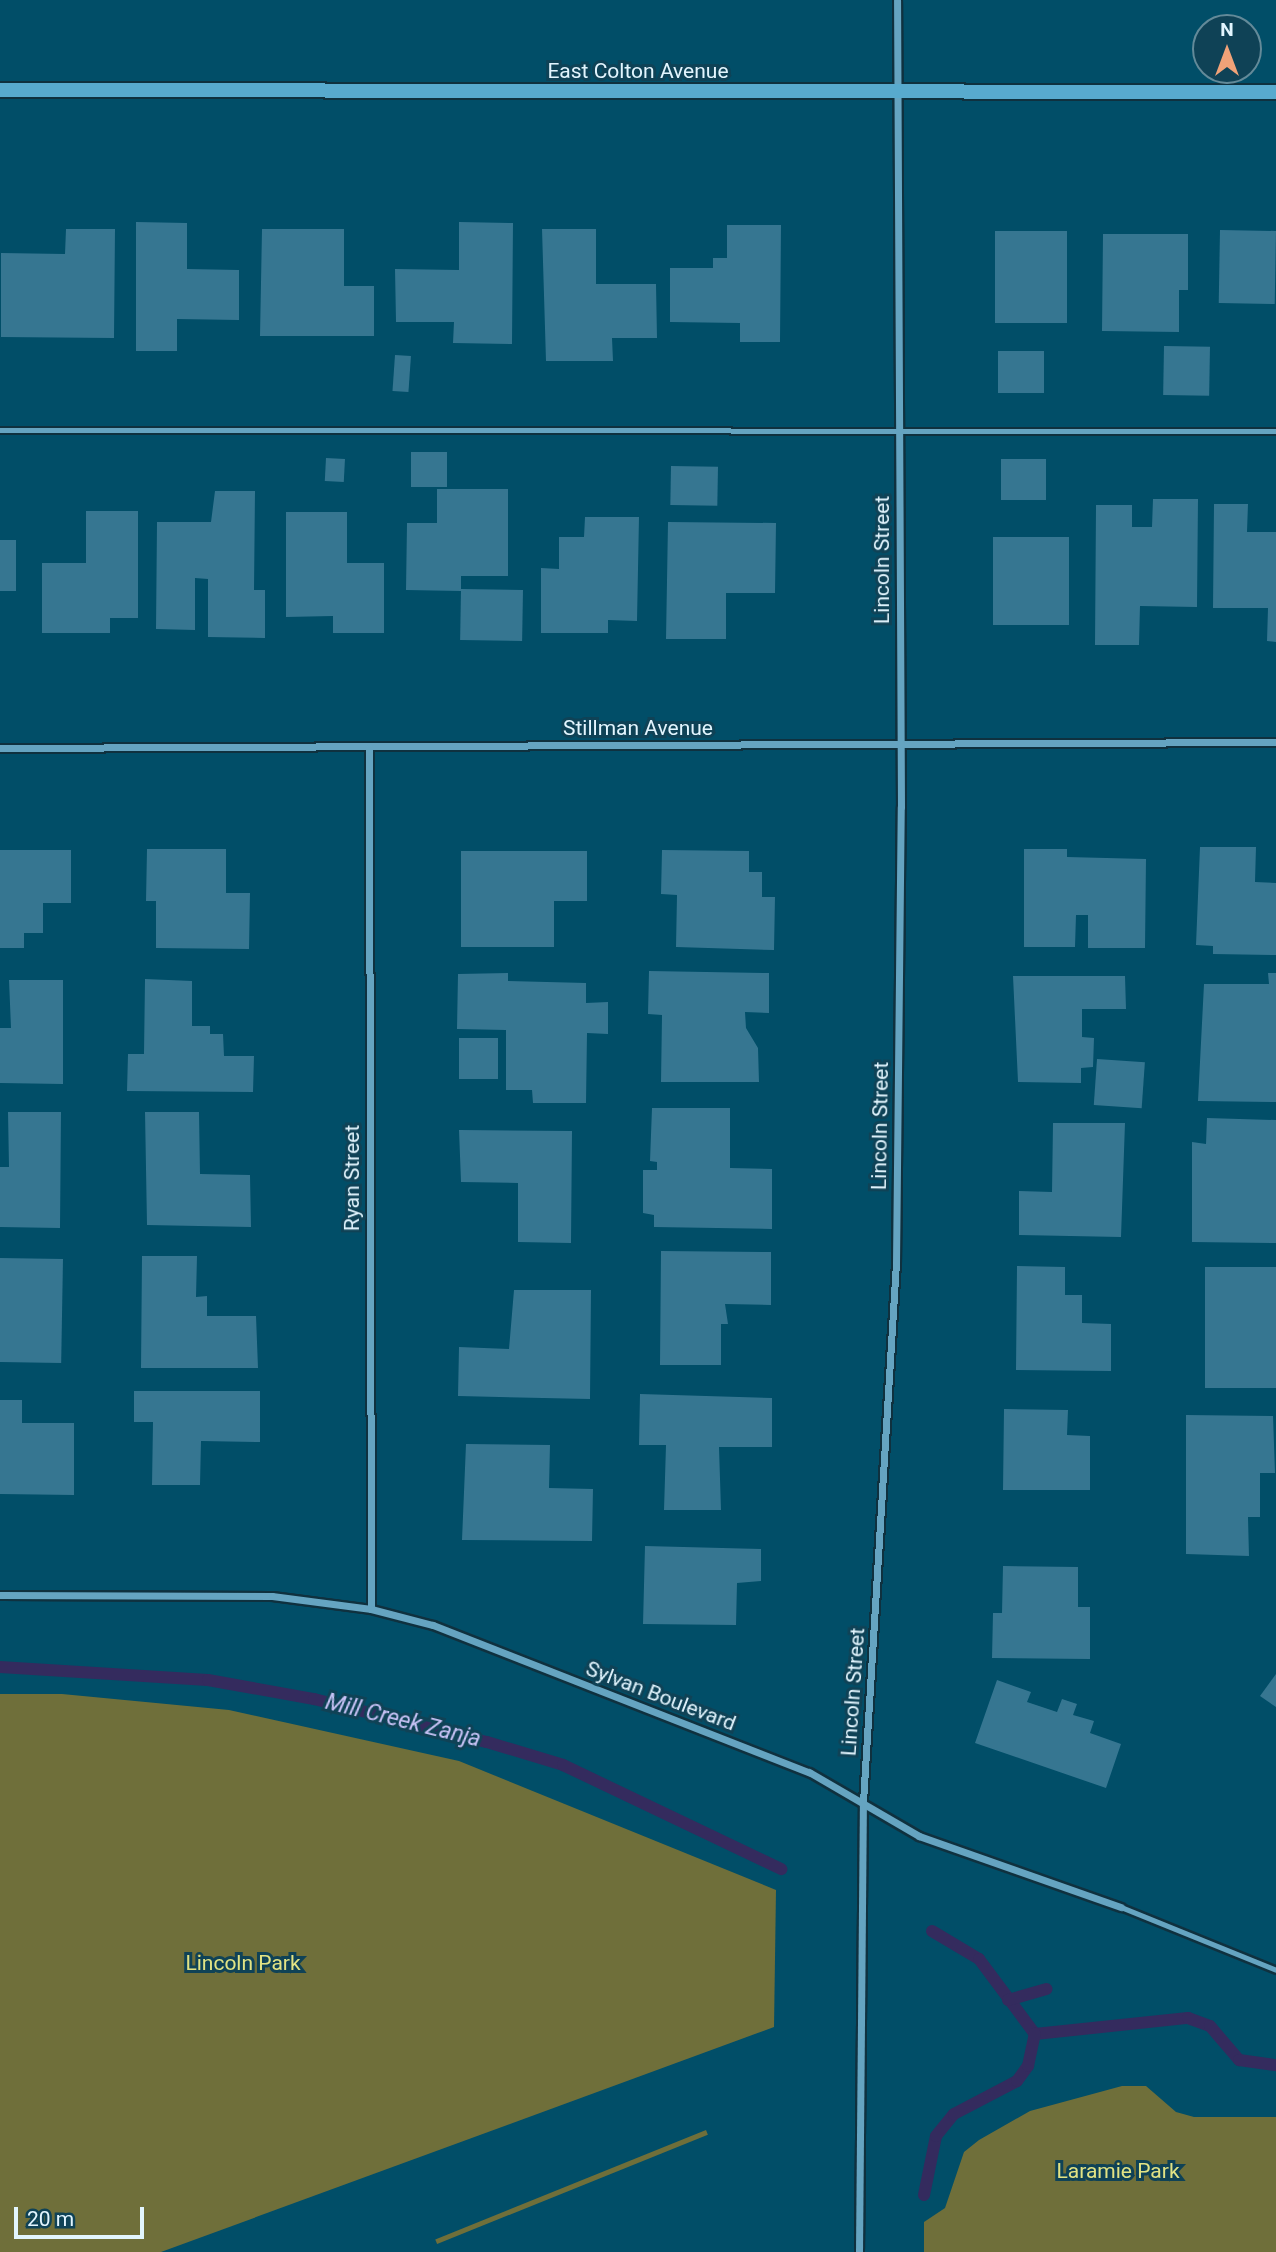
<!DOCTYPE html>
<style>
body{margin:0}
#map{position:relative;width:1276px;height:2252px;overflow:hidden;background:#014e68;font-family:Roboto,sans-serif}
div>[style]{position:absolute}
.green>*{inset:0;background:#6f6f3a;transform-origin:0 0}
.stream>*{height:12px;margin:-6px;padding:0 6px;transform-origin:6px;border-radius:6px;background:#342b5e}
.building>*{inset:0;background:#367691;transform-origin:0 0}
.roads{filter:drop-shadow(2px 0 #0f313f) drop-shadow(-2px 0 #0f313f) drop-shadow(0 2px #0f313f) drop-shadow(0 -2px #0f313f)}
.lane>*{height:5px;margin:-2.5px;padding:0 2.5px;transform-origin:2.5px;border-radius:2.5px;background:#65a4c1}
.street>*{height:7px;margin:-3.5px;padding:0 3.5px;transform-origin:3.5px;border-radius:3.5px;background:#65a4c1}
.secondary>*{height:14px;margin:-7px;padding:0 7px;transform-origin:7px;border-radius:7px;background:#58aace}
span{translate:-50% -50%;white-space:nowrap;text-align:center;line-height:1.15;-webkit-text-stroke:6px #0f4256;paint-order:stroke}
.street-label{font-size:21px;color:#e2f5fe}
.park-label{font-size:21px;color:#e2e384}
.water-label{font-size:23px;color:#c8c3f6;font-style:italic}
.north{position:absolute;left:1192px;top:14px;width:70px;height:70px;box-sizing:border-box;background:#0f4256;border:2px solid #638a99;border-radius:50%;rotate:0deg;font-size:19px;font-weight:700;line-height:28px;text-align:center;color:#e2f5fe}
.north::after{content:'';display:block;margin:auto;width:24px;height:32px;background:#f0a278;clip-path:polygon(50% 0,100% 100%,50% 72%,0 100%)}
.scale{position:absolute;left:14px;top:2207px;width:130px;height:32px;box-sizing:border-box;border:4px solid #e2f5fe;border-top:0;padding-left:9px;font-size:21px;line-height:24px;white-space:nowrap;color:#e2f5fe;-webkit-text-stroke:5px #0f4256;paint-order:stroke}
</style>
<div id="map">
<div class="green">
<i style="clip-path:polygon(0 1694px,62px 1694px,229px 1710px,459px 1761px,776px 1890px,774px 2027px,161px 2252px,0 2252px)"></i>
<i style="clip-path:polygon(1122px 2086px,1146px 2086px,1176px 2112px,1194px 2117px,1276px 2117px,1276px 2252px,924px 2252px,924px 2222px,945px 2208px,964px 2152px,979px 2140px,1030px 2111px)"></i>
<i style="left:706px;top:2130px;width:5px;height:292px;rotate:68deg"></i>
</div>
<div class="stream">
<i style="left:0;top:1667px;width:208px;rotate:3.6deg"></i>
<i style="left:208px;top:1680px;width:108px;rotate:10.2deg"></i>
<i style="left:314px;top:1699px;width:178px;rotate:14deg"></i>
<i style="left:487px;top:1742px;width:79px;rotate:16.8deg"></i>
<i style="left:563px;top:1765px;width:242px;rotate:25.5deg"></i>
<i style="left:932px;top:1931px;width:55px;rotate:30.8deg"></i>
<i style="left:979px;top:1959px;width:94px;rotate:53.3deg"></i>
<i style="left:1035px;top:2034px;width:154px;rotate:-6deg"></i>
<i style="left:1188px;top:2018px;width:23px;rotate:20deg"></i>
<i style="left:1210px;top:2026px;width:45px;rotate:49.5deg"></i>
<i style="left:1239px;top:2060px;width:37px;rotate:8deg"></i>
<i style="left:1008px;top:2000px;width:40px;rotate:-16deg"></i>
<i style="left:924px;top:2195px;width:60px;rotate:-78.5deg"></i>
<i style="left:936px;top:2136px;width:28px;rotate:-51deg"></i>
<i style="left:954px;top:2114px;width:71px;rotate:-27.6deg"></i>
<i style="left:1017px;top:2081px;width:19px;rotate:-54deg"></i>
<i style="left:1028px;top:2066px;width:33px;rotate:-78deg"></i>
</div>
<div class="building">
<i style="clip-path:polygon(136px 222px,187px 223px,187px 269px,239px 270px,239px 320px,177px 319px,177px 351px,136px 351px)"></i>
<i style="clip-path:polygon(459px 222px,513px 223px,512px 344px,453px 343px,454px 322px,396px 322px,395px 269px,459px 270px)"></i>
<i style="clip-path:polygon(727px 225px,781px 225px,780px 342px,740px 342px,740px 323px,670px 322px,670px 268px,713px 268px,713px 258px,727px 258px)"></i>
<i style="clip-path:polygon(66px 229px,115px 229px,114px 338px,1px 337px,1px 253px,65px 254px)"></i>
<i style="clip-path:polygon(262px 229px,344px 229px,344px 286px,374px 286px,374px 336px,260px 336px)"></i>
<i style="clip-path:polygon(542px 229px,596px 229px,596px 284px,656px 284px,657px 338px,612px 338px,613px 361px,546px 361px)"></i>
<i style="left:1220px;top:230px;width:56px;height:73px;rotate:1deg"></i>
<i style="left:995px;top:231px;width:72px;height:92px"></i>
<i style="clip-path:polygon(1103px 234px,1188px 234px,1188px 290px,1179px 290px,1179px 332px,1102px 331px)"></i>
<i style="left:1164px;top:346px;width:46px;height:49px;rotate:1deg"></i>
<i style="left:998px;top:351px;width:46px;height:42px"></i>
<i style="left:395px;top:355px;width:16px;height:36px;rotate:4deg"></i>
<i style="left:411px;top:452px;width:36px;height:35px"></i>
<i style="left:326px;top:458px;width:19px;height:23px;rotate:3deg"></i>
<i style="left:1001px;top:459px;width:45px;height:41px"></i>
<i style="left:671px;top:466px;width:47px;height:39px;rotate:1deg"></i>
<i style="clip-path:polygon(437px 489px,508px 489px,508px 576px,461px 576px,461px 591px,406px 590px,407px 523px,437px 523px)"></i>
<i style="clip-path:polygon(215px 491px,255px 491px,254px 590px,265px 590px,265px 638px,208px 637px,208px 579px,195px 578px,195px 630px,156px 629px,157px 522px,211px 522px)"></i>
<i style="clip-path:polygon(1153px 499px,1198px 499px,1197px 607px,1140px 606px,1139px 645px,1095px 645px,1096px 505px,1132px 505px,1132px 527px,1152px 527px)"></i>
<i style="clip-path:polygon(1214px 504px,1248px 504px,1247px 532px,1276px 532px,1276px 642px,1267px 641px,1268px 608px,1213px 608px)"></i>
<i style="clip-path:polygon(86px 511px,138px 511px,138px 618px,110px 618px,110px 633px,42px 633px,42px 563px,86px 563px)"></i>
<i style="clip-path:polygon(286px 512px,347px 512px,347px 563px,384px 563px,384px 633px,333px 633px,333px 616px,286px 617px)"></i>
<i style="clip-path:polygon(585px 517px,639px 517px,637px 621px,608px 620px,608px 633px,541px 633px,541px 568px,559px 569px,559px 537px,584px 537px)"></i>
<i style="clip-path:polygon(668px 522px,776px 523px,775px 593px,726px 593px,726px 639px,666px 639px)"></i>
<i style="left:993px;top:537px;width:76px;height:88px"></i>
<i style="left:0;top:540px;width:16px;height:51px"></i>
<i style="left:523px;top:590px;width:51px;height:62px;rotate:91deg"></i>
<i style="clip-path:polygon(1200px 847px,1256px 847px,1255px 882px,1276px 883px,1276px 955px,1213px 954px,1213px 946px,1196px 945px)"></i>
<i style="clip-path:polygon(147px 849px,226px 849px,226px 893px,250px 893px,249px 949px,156px 948px,156px 901px,146px 901px)"></i>
<i style="clip-path:polygon(1024px 849px,1067px 849px,1067px 857px,1146px 859px,1145px 948px,1088px 948px,1088px 915px,1076px 915px,1075px 947px,1024px 947px)"></i>
<i style="clip-path:polygon(0 850px,71px 850px,71px 903px,43px 903px,43px 933px,24px 933px,24px 948px,0 948px)"></i>
<i style="clip-path:polygon(662px 850px,749px 851px,749px 872px,762px 872px,762px 897px,775px 897px,774px 950px,676px 947px,677px 895px,661px 894px)"></i>
<i style="clip-path:polygon(461px 851px,587px 851px,587px 901px,554px 901px,554px 947px,461px 947px)"></i>
<i style="clip-path:polygon(649px 971px,769px 973px,769px 1013px,745px 1012px,746px 1028px,758px 1048px,759px 1082px,661px 1082px,662px 1015px,648px 1014px)"></i>
<i style="clip-path:polygon(508px 973px,508px 981px,586px 983px,586px 1003px,608px 1002px,608px 1034px,587px 1033px,586px 1103px,533px 1103px,532px 1090px,506px 1090px,506px 1030px,457px 1029px,458px 974px)"></i>
<i style="clip-path:polygon(1268px 973px,1276px 973px,1276px 1102px,1198px 1101px,1204px 984px,1269px 984px)"></i>
<i style="clip-path:polygon(1013px 976px,1125px 976px,1126px 1009px,1082px 1009px,1082px 1037px,1094px 1038px,1093px 1067px,1081px 1068px,1081px 1083px,1018px 1082px)"></i>
<i style="clip-path:polygon(145px 979px,192px 981px,192px 1026px,210px 1026px,210px 1034px,223px 1034px,224px 1056px,254px 1056px,253px 1092px,127px 1091px,128px 1054px,144px 1054px)"></i>
<i style="clip-path:polygon(9px 980px,63px 980px,63px 1084px,0 1083px,0 1028px,11px 1028px)"></i>
<i style="left:459px;top:1038px;width:39px;height:41px"></i>
<i style="left:1097px;top:1059px;width:48px;height:46px;rotate:4deg"></i>
<i style="clip-path:polygon(652px 1108px,730px 1108px,730px 1168px,772px 1169px,772px 1229px,654px 1227px,654px 1215px,643px 1213px,643px 1170px,657px 1170px,657px 1162px,650px 1161px)"></i>
<i style="clip-path:polygon(8px 1112px,61px 1112px,60px 1228px,0 1227px,0 1167px,9px 1167px)"></i>
<i style="clip-path:polygon(145px 1112px,199px 1112px,200px 1174px,250px 1175px,251px 1227px,147px 1225px)"></i>
<i style="clip-path:polygon(1207px 1118px,1276px 1120px,1276px 1243px,1192px 1242px,1192px 1142px,1206px 1144px)"></i>
<i style="clip-path:polygon(1053px 1123px,1125px 1123px,1121px 1237px,1019px 1235px,1019px 1191px,1052px 1192px)"></i>
<i style="clip-path:polygon(459px 1130px,572px 1131px,571px 1243px,518px 1242px,518px 1183px,461px 1182px)"></i>
<i style="clip-path:polygon(661px 1251px,771px 1252px,771px 1305px,725px 1304px,728px 1324px,721px 1324px,721px 1365px,660px 1365px)"></i>
<i style="clip-path:polygon(142px 1256px,197px 1256px,196px 1297px,207px 1296px,207px 1316px,256px 1316px,258px 1368px,141px 1368px)"></i>
<i style="left:0;top:1258px;width:63px;height:104px;rotate:1deg"></i>
<i style="clip-path:polygon(1017px 1266px,1065px 1267px,1065px 1295px,1082px 1295px,1082px 1323px,1111px 1324px,1111px 1371px,1016px 1370px)"></i>
<i style="left:1276px;top:1267px;width:121px;height:71px;rotate:90deg"></i>
<i style="clip-path:polygon(514px 1290px,591px 1290px,590px 1399px,458px 1396px,459px 1347px,509px 1349px)"></i>
<i style="clip-path:polygon(134px 1391px,260px 1391px,260px 1442px,201px 1441px,200px 1485px,152px 1485px,153px 1422px,134px 1422px)"></i>
<i style="clip-path:polygon(640px 1394px,772px 1398px,772px 1447px,719px 1447px,721px 1510px,664px 1510px,666px 1445px,639px 1445px)"></i>
<i style="clip-path:polygon(0 1400px,22px 1400px,22px 1423px,74px 1423px,74px 1495px,0 1494px)"></i>
<i style="clip-path:polygon(1004px 1409px,1068px 1410px,1067px 1435px,1090px 1436px,1090px 1490px,1003px 1490px)"></i>
<i style="clip-path:polygon(1186px 1415px,1273px 1416px,1275px 1473px,1260px 1473px,1260px 1517px,1248px 1517px,1249px 1556px,1186px 1554px)"></i>
<i style="clip-path:polygon(466px 1444px,550px 1445px,549px 1488px,593px 1489px,592px 1541px,462px 1540px)"></i>
<i style="clip-path:polygon(645px 1546px,761px 1549px,761px 1581px,737px 1583px,736px 1625px,643px 1624px)"></i>
<i style="clip-path:polygon(1003px 1566px,1078px 1567px,1078px 1607px,1090px 1607px,1090px 1659px,992px 1658px,993px 1613px,1002px 1613px)"></i>
<i style="clip-path:polygon(1276px 1674px,1276px 1707px,1260px 1696px)"></i>
<i style="clip-path:polygon(997px 1680px,1031px 1692px,1027px 1702px,1057px 1712px,1062px 1699px,1077px 1704px,1073px 1715px,1094px 1721px,1090px 1733px,1121px 1744px,1106px 1788px,975px 1743px)"></i>
</div>
<div class="roads">
<div class="lane">
<i style="left:0;top:430px;width:1276px;rotate:0.04deg"></i>
<i style="left:1121px;top:1907px;width:167px;rotate:22.1deg"></i>
</div>
<div class="street">
<i style="left:0;top:748px;width:1276px;rotate:-0.27deg"></i>
<i style="left:369px;top:748px;width:861px;rotate:89.87deg"></i>
<i style="left:0;top:1595px;width:272px;rotate:0.2deg"></i>
<i style="left:272px;top:1596px;width:100px;rotate:7.5deg"></i>
<i style="left:371px;top:1609px;width:64px;rotate:14.5deg"></i>
<i style="left:433px;top:1625px;width:404px;rotate:21.4deg"></i>
<i style="left:809px;top:1772px;width:127px;rotate:30.2deg"></i>
<i style="left:919px;top:1836px;width:214px;rotate:19.4deg"></i>
<i style="left:859px;top:2252px;width:450px;rotate:-89.5deg"></i>
<i style="left:863px;top:1802px;width:540px;rotate:-86.5deg"></i>
<i style="left:896px;top:1263px;width:456px;rotate:-89.4deg"></i>
<i style="left:901px;top:807px;width:807px;rotate:-90.28deg"></i>
</div>
<div class="secondary">
<i style="left:0;top:90px;width:1276px;rotate:0.09deg"></i>
</div>
</div>
<div class="street-label">
<span style="left:638px;top:71px">East Colton Avenue</span>
<span style="left:882px;top:560px;rotate:-90deg">Lincoln Street</span>
<span style="left:638px;top:728px">Stillman Avenue</span>
<span style="left:880px;top:1126px;rotate:-89deg">Lincoln Street</span>
<span style="left:352px;top:1178px;rotate:-90deg">Ryan Street</span>
<span style="left:853px;top:1692px;rotate:-86deg">Lincoln Street</span>
<span style="left:661px;top:1696px;rotate:21deg">Sylvan Boulevard</span>
</div>
<div class="park-label">
<span style="left:243px;top:1963px">Lincoln Park</span>
<span style="left:1118px;top:2171px">Laramie Park</span>
</div>
<div class="water-label">
<span style="left:403px;top:1721px;rotate:14deg">Mill Creek Zanja</span>
</div>
<div class="north">N</div>
<div class="scale">20 m</div>
</div>
